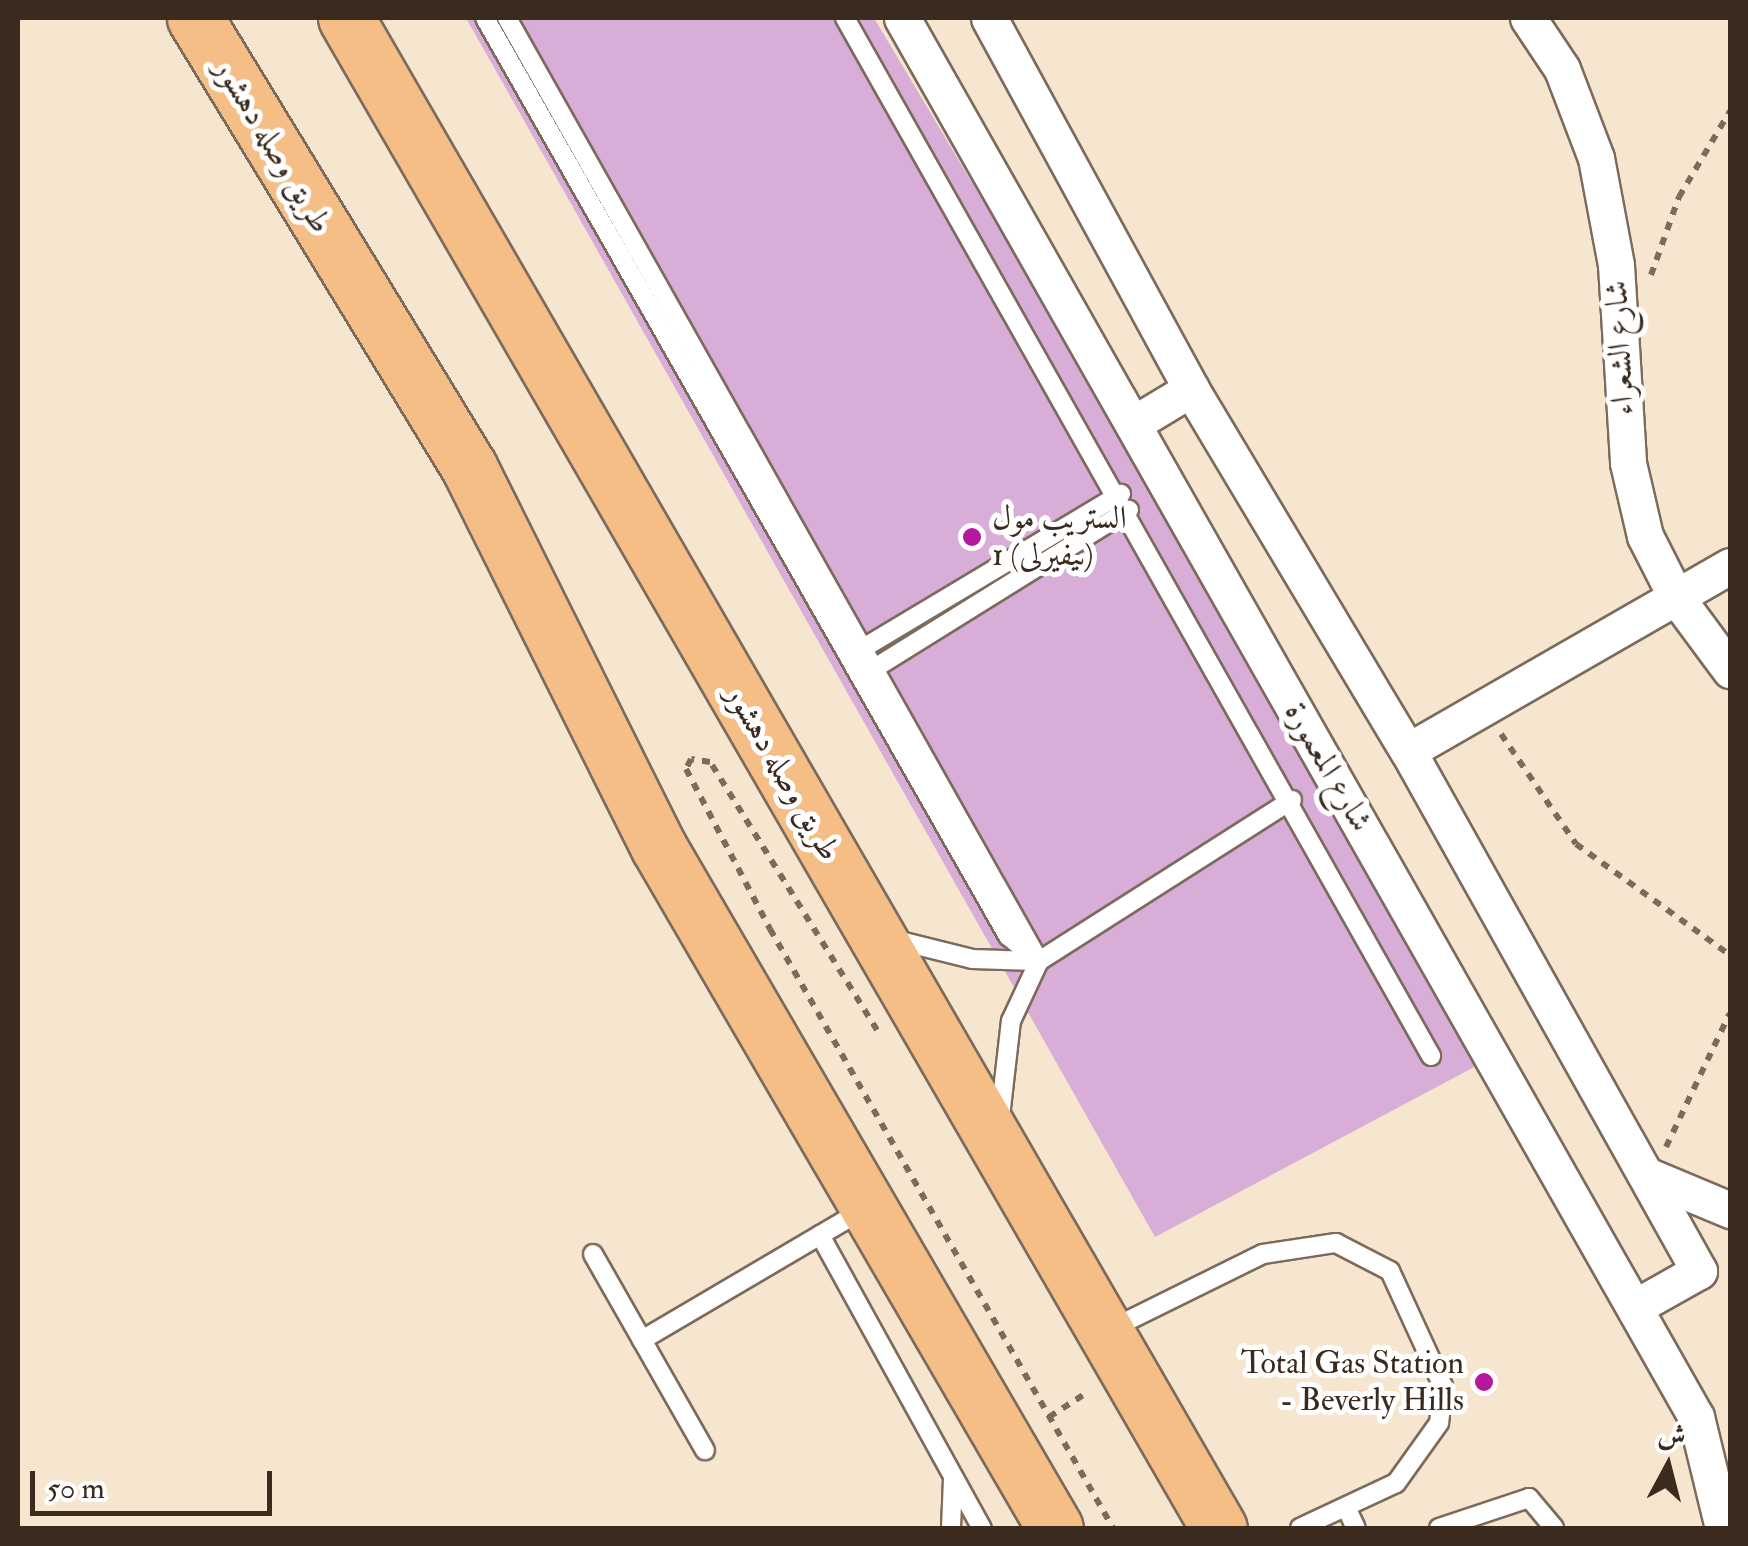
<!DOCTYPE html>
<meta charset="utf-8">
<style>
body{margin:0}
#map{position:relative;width:1748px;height:1546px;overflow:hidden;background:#f6e5cf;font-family:"IM FELL Double Pica",Amiri,serif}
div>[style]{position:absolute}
.building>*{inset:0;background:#d8add8}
.path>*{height:6px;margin-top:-3px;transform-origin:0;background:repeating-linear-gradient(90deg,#7c6b5c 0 8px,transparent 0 16px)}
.roads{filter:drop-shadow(2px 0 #7c6b5c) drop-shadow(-2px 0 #7c6b5c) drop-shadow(0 2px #7c6b5c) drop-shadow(0 -2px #7c6b5c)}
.service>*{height:18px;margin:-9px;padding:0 9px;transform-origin:9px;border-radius:9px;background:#fff}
.minor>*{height:35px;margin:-17.5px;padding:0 17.5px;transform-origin:17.5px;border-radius:17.5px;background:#fff}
.primary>*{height:55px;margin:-27.5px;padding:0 27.5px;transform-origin:27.5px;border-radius:27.5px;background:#f6be87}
.dots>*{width:28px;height:28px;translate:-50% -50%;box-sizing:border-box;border:5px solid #fff;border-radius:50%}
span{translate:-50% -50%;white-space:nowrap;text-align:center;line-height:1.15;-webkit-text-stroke:10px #fff;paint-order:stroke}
.street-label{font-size:32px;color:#3b2a1e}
.poi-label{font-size:32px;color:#3b2a1e}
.left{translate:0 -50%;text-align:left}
.right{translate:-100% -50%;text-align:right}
.frame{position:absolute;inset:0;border:20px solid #3b2a1e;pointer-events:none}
.north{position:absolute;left:1618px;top:1416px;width:100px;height:100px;-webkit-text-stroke:8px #fff;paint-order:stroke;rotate:7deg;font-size:28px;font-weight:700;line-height:40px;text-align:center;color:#3b2a1e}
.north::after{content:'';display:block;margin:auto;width:35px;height:45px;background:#3b2a1e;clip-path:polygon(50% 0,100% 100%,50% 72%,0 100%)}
.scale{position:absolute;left:30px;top:1471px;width:242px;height:45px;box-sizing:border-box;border:5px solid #3b2a1e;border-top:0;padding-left:12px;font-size:30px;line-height:35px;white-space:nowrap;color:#3b2a1e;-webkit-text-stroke:8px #fff;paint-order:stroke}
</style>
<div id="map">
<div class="building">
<i style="clip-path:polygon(466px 18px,874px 18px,1493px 1057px,1155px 1237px)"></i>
</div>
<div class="path">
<i style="left:1651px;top:275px;width:83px;rotate:-70.3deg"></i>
<i style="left:1679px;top:197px;width:100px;rotate:-59.3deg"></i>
<i style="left:1501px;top:734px;width:133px;rotate:55.7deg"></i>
<i style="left:1576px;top:844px;width:190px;rotate:35.8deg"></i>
<i style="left:877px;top:1030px;width:316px;rotate:-121.9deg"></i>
<i style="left:710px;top:762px;width:19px;rotate:-171deg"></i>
<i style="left:691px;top:759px;width:11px;rotate:117deg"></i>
<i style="left:686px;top:769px;width:181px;rotate:62.3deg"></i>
<i style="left:770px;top:929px;width:690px;rotate:60.2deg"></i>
<i style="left:1666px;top:1147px;width:148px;rotate:-64.5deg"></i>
<i style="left:1049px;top:1417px;width:46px;rotate:-32.7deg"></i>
</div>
<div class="roads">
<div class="service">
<i style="left:485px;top:18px;width:1057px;rotate:60.33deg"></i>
<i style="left:1008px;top:936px;width:40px;rotate:39deg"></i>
<i style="left:507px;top:18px;width:1083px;rotate:60.57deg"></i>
<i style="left:845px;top:18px;width:1192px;rotate:60.55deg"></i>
<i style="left:855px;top:653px;width:310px;rotate:-30.9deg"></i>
<i style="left:870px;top:671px;width:305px;rotate:-31.9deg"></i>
<i style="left:892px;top:939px;width:82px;rotate:14deg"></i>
<i style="left:972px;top:959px;width:67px;rotate:1.7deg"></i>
<i style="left:1000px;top:1117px;width:97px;rotate:-83.5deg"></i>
<i style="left:1011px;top:1021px;width:66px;rotate:-65deg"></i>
<i style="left:1039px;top:961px;width:300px;rotate:-32.5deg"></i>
<i style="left:820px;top:1235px;width:335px;rotate:61.1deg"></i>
<i style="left:593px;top:1254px;width:226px;rotate:60.3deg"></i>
<i style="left:1111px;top:1329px;width:169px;rotate:-26.3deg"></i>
<i style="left:1263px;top:1254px;width:74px;rotate:-8.6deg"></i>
<i style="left:1336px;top:1243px;width:61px;rotate:27.4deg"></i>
<i style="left:1390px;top:1271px;width:127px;rotate:65.3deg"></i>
<i style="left:1443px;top:1386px;width:37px;rotate:96deg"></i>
<i style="left:1439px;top:1423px;width:74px;rotate:125.6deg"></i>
<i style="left:1396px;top:1483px;width:106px;rotate:154.9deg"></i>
<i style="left:642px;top:1340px;width:258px;rotate:-30.5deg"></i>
<i style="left:1346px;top:1507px;width:23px;rotate:65deg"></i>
<i style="left:951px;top:1528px;width:50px;rotate:-87.7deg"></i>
<i style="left:1439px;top:1528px;width:95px;rotate:-18.4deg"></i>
<i style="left:1529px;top:1498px;width:39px;rotate:50deg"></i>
</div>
<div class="minor">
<i style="left:902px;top:18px;width:1609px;rotate:60.42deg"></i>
<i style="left:1696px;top:1417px;width:114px;rotate:76.3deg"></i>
<i style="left:989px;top:18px;width:422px;rotate:61.4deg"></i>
<i style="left:1191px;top:389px;width:422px;rotate:59.1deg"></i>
<i style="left:1408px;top:751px;width:596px;rotate:60.77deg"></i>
<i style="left:1699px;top:1271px;width:73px;rotate:150.6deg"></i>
<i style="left:1528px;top:18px;width:61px;rotate:56.3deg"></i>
<i style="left:1562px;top:69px;width:95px;rotate:69.1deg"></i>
<i style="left:1596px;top:158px;width:109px;rotate:79.4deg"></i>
<i style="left:1616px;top:265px;width:198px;rotate:86.5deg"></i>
<i style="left:1628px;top:463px;width:75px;rotate:76.9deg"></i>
<i style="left:1645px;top:536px;width:68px;rotate:63.1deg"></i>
<i style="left:1676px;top:597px;width:91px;rotate:53.5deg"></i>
<i style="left:1133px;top:424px;width:68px;rotate:-31.1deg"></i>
<i style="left:1408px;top:751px;width:371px;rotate:-29.9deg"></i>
<i style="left:1651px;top:1177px;width:86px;rotate:22.7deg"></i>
</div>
<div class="primary">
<i style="left:195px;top:18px;width:526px;rotate:58.61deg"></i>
<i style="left:469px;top:467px;width:424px;rotate:63.5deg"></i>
<i style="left:658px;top:846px;width:789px;rotate:59.8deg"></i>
<i style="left:346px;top:18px;width:1744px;rotate:59.97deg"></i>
</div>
</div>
<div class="dots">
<i style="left:972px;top:537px;background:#b5179e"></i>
<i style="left:1484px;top:1382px;background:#b5179e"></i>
</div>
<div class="street-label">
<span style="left:273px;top:146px;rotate:59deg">طريق وصله دهشور</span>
<span style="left:1620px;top:348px;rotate:-93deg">شارع الشعراء</span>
<span style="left:1328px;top:767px;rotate:60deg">شارع المعمورة</span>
<span style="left:783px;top:773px;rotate:60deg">طريق وصله دهشور</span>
</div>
<div class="poi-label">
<span class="left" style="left:992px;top:537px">الستريب مول<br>1 (بيفيرلى)</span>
<span class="right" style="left:1464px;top:1382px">Total Gas Station<br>- Beverly Hills</span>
</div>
<div class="frame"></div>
<div class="north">ش</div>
<div class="scale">50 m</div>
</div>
